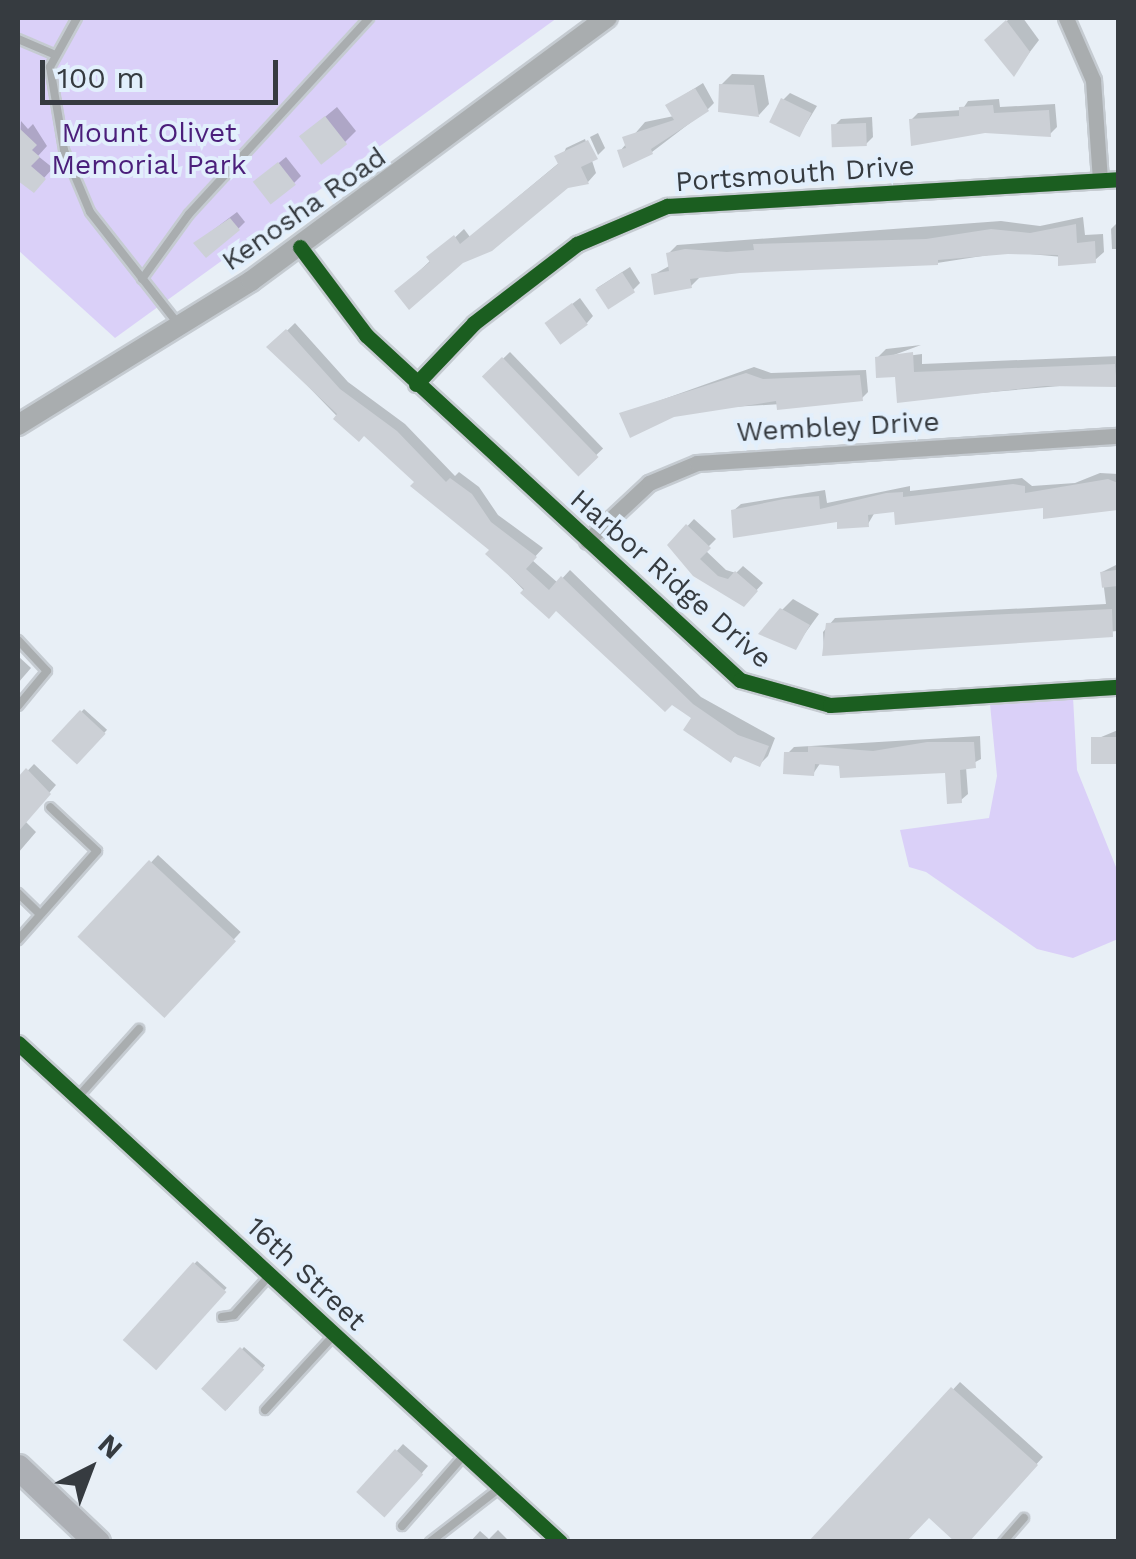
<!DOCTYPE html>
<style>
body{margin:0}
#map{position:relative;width:1136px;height:1559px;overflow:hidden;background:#e8eff6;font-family:"Work Sans",sans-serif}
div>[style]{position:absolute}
.green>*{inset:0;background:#dad0f8}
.shadow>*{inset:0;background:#0003;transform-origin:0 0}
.building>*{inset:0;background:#ccd0d6;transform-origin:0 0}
.roads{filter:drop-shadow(2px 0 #c5cbd1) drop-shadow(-2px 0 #c5cbd1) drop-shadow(0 2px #c5cbd1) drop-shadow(0 -2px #c5cbd1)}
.service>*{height:8px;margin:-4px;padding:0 4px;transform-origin:4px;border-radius:4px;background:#a9adaf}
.minor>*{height:15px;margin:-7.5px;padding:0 7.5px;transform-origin:7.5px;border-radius:7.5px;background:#a9adaf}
.tertiary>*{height:20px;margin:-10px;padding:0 10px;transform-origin:10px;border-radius:10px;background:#a9adaf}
.primary>*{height:25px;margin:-12.5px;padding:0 12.5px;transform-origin:12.5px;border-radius:12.5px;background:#acafb4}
.cycleway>*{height:15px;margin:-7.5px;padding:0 7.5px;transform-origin:7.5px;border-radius:7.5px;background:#1b5e20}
span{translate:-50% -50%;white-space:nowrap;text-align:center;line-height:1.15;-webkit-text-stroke:8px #e2effc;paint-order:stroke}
.park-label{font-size:28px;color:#4b1f7b}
.street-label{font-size:28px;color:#363b40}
.frame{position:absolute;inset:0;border:20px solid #363b40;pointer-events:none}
.north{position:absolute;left:40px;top:1419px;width:100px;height:100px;-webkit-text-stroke:8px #e2effc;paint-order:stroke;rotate:42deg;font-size:28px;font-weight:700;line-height:40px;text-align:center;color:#363b40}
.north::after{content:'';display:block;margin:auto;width:35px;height:45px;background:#363b40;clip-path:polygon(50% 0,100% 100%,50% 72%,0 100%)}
.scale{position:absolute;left:40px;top:60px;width:238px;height:45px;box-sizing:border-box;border:5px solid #363b40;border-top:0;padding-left:12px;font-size:30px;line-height:35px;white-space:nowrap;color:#363b40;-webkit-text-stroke:8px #e2effc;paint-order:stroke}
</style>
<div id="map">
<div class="green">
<i style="clip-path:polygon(18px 18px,557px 18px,115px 338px,18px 250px)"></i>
<i style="clip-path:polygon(1073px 697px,1077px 770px,1118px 872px,1118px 939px,1073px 958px,1037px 949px,926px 872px,909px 867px,900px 830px,989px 818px,997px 776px,990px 704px)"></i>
</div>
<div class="shadow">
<i style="clip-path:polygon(1010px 18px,1023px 18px,1039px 40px,1014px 73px,987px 40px)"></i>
<i style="clip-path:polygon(732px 74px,764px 75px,769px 104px,759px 115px,721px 85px)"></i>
<i style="clip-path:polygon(703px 83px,714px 103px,707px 110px,652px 152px,620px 151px,645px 122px,674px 116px,668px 105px)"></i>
<i style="clip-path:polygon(790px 93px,817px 106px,800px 134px,783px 100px)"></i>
<i style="clip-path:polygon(999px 99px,1000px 107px,1055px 104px,1057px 127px,1050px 134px,911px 120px,918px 113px,962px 110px,968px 101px)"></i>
<i style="clip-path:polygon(337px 107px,356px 131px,345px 142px,314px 126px)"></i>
<i style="clip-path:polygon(872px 117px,873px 137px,866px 144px,834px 126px,841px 119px)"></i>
<i style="clip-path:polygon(21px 121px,28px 129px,33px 124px,47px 146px,38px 156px,53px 168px,34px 189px,18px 173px)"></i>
<i style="clip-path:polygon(598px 133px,605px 148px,598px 155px,590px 137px)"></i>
<i style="clip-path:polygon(585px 139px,596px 173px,588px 182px,567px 186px,397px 292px,464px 229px,470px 237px,560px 162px,566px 148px)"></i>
<i style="clip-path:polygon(286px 157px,301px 176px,294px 183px,263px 176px)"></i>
<i style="clip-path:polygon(237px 212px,245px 222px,238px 229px,196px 243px)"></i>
<i style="clip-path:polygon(1083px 217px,1085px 235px,1103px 234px,1104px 252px,1095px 260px,1008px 252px,937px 263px,740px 270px,700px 277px,691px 286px,653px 275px,671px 265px,668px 254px,677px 245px,1001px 221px,1040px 226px)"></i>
<i style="clip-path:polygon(1118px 222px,1118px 249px,1112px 249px,1111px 229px)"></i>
<i style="clip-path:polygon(630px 267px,640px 283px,633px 290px,597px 288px)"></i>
<i style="clip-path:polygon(580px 298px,593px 316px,587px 323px,555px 317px)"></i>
<i style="clip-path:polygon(295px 323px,348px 382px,405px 424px,455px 476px,459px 472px,479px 487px,498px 515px,543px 548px,532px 560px,558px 583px,570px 570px,701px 697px,775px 738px,768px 756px,760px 764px,737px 754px,731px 760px,694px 717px,556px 608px,549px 616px,488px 554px,492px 550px,365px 433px,359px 439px,270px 347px)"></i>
<i style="clip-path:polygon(921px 345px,883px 359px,922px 354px,922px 364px,1118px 356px,1118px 381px,899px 400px,897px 374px,877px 358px,886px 349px)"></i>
<i style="left:510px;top:352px;width:134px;height:33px;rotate:46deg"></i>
<i style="clip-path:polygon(754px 367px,771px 373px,866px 370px,868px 392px,861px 399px,622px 414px)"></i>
<i style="clip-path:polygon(1100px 473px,1118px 474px,1118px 508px,1046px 516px,1045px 505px,896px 510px,875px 512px,868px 524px,733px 511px,741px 504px,825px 490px,827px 503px,910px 486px,910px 491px,1022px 478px,1032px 486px,1075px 483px)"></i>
<i style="clip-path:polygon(694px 519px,716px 539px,705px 550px,726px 570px,736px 573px,743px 566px,763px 583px,744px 604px,670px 545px)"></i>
<i style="clip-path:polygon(1118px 564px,1118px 631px,824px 653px,823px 632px,835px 618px,1106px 604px,1102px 572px)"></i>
<i style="clip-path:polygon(793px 599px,819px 614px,795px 647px,782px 610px)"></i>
<i style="clip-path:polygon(18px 656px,31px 668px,18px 683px)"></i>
<i style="left:84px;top:709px;width:31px;height:43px;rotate:42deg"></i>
<i style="clip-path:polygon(1118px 730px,1118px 760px,1096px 763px,1094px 740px)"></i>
<i style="clip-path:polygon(980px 736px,981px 759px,966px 767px,968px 794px,961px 800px,947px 770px,821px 762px,813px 774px,787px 754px,794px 747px)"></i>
<i style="clip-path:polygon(34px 764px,56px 785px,25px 821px,36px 832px,18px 853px,18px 781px)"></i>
<i style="left:158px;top:855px;width:113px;height:113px;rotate:43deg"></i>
<i style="left:197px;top:1261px;width:40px;height:106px;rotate:42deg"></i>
<i style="left:244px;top:1347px;width:28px;height:58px;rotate:41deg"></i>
<i style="clip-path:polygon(960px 1382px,1043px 1457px,966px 1542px,929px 1515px,812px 1542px)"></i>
<i style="clip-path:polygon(403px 1444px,428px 1466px,392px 1508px,360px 1492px)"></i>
<i style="clip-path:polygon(498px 1530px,510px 1542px,470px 1542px,480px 1531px,489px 1539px)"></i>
</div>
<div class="building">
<i style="clip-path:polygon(1006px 20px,1030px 52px,1014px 77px,984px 40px)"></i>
<i style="clip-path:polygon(719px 84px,754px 85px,759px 117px,718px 112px)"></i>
<i style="clip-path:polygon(695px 88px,709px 111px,651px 149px,653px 154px,623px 168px,617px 150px,626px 148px,622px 137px,674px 120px,665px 105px)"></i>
<i style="left:781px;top:98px;width:34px;height:27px;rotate:26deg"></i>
<i style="clip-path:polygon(993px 105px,994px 113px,1049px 110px,1051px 137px,985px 133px,911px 146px,909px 119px,959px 116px,959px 107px)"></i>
<i style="left:325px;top:116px;width:36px;height:33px;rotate:52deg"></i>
<i style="left:866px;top:123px;width:23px;height:35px;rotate:88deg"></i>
<i style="clip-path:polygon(18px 127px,37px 145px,32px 150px,40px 157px,31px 166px,46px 179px,34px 193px,18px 181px)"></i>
<i style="clip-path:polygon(588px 140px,598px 159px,581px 167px,589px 184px,568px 188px,492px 251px,463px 263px,409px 310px,394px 291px,430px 262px,426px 257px,454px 235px,460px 244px,558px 164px,554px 156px)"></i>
<i style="left:278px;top:162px;width:29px;height:32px;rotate:52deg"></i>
<i style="clip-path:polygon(230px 218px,240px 230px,206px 258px,193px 243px)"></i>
<i style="clip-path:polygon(1076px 224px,1077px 243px,1095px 241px,1096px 263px,1058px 266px,1058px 255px,1008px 254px,938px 260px,938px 265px,740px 273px,690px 279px,692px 288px,654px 295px,651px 274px,669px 271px,666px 253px,685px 249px,727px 252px,754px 250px,753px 244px,926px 239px,991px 229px,1030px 233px)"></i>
<i style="left:622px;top:272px;width:24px;height:32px;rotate:57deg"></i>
<i style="left:572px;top:303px;width:27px;height:34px;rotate:54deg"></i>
<i style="clip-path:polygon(286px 329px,340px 389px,397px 431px,446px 482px,450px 478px,472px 494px,491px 522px,537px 557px,526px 569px,549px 590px,561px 576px,693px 704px,738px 735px,769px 746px,760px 767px,734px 756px,731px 763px,683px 730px,691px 718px,672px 705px,665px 712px,556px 611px,549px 619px,520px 593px,524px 589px,485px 554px,489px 550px,410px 486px,414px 482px,364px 436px,359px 442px,333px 419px,337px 414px,266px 347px)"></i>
<i style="clip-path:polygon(913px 352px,914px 372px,1115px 364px,1117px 387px,1045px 386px,897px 403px,895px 377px,876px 378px,875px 357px)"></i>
<i style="left:502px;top:357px;width:139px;height:28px;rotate:46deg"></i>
<i style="clip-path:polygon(746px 373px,763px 379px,860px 375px,863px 401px,777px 410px,776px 401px,674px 417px,630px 438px,619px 413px)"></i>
<i style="clip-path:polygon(1108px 479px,1118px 483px,1118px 510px,1043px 519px,1043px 508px,895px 525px,894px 512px,868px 515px,869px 527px,837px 529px,837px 522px,733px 538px,731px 510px,784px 499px,819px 496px,820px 509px,886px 493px,903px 492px,903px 497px,1013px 484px,1025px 486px,1025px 493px)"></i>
<i style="clip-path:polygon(686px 524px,711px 548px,700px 559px,718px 576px,728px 579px,735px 571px,758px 591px,744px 607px,693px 576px,667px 545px)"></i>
<i style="left:1116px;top:570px;width:16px;height:16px;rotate:83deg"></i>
<i style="clip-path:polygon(780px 608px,810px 625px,796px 650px,758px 634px)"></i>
<i style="clip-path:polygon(1112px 609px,1113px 637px,822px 656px,826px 623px)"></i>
<i style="left:80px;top:710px;width:35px;height:42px;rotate:43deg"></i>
<i style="left:1118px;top:737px;width:27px;height:27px;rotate:90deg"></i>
<i style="clip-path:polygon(927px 742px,974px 742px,976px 768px,960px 770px,962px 803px,947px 804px,945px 773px,840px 778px,839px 766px,815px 764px,814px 776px,783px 774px,784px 752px,808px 752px,808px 746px,873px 751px)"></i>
<i style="clip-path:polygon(26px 768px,51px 794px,18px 832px,18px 777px)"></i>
<i style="left:149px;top:860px;width:119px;height:105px;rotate:43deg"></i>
<i style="left:193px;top:1262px;width:45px;height:105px;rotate:42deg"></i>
<i style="left:240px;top:1347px;width:33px;height:57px;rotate:43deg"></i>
<i style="clip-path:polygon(951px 1387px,1038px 1465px,969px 1542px,955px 1542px,929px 1518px,906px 1542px,808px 1542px)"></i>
<i style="left:395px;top:1449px;width:38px;height:58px;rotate:42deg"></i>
</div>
<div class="roads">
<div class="service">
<i style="left:77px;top:18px;width:56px;rotate:118.9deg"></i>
<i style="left:50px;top:67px;width:84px;rotate:80.4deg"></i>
<i style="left:64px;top:150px;width:67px;rotate:67.2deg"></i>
<i style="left:90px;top:212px;width:142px;rotate:51.8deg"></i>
<i style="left:18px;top:39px;width:38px;rotate:23deg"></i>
<i style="left:142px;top:279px;width:80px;rotate:-54.1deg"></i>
<i style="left:189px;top:214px;width:266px;rotate:-47.4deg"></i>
<i style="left:18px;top:640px;width:42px;rotate:46.9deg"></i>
<i style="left:47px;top:671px;width:45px;rotate:129.6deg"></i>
<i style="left:18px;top:893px;width:30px;rotate:44deg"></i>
<i style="left:18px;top:940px;width:119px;rotate:-48.4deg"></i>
<i style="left:97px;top:851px;width:64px;rotate:-136.9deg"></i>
<i style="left:77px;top:1098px;width:93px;rotate:-48.1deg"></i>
<i style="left:222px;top:1317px;width:12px;rotate:-9deg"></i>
<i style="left:234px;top:1315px;width:54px;rotate:-48deg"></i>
<i style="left:265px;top:1410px;width:103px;rotate:-47.4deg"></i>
<i style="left:402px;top:1526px;width:96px;rotate:-48.8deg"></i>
<i style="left:430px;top:1542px;width:90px;rotate:-37.8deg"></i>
<i style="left:1003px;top:1542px;width:32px;rotate:-49deg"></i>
</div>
<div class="minor">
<i style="left:1066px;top:18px;width:68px;rotate:66.5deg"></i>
<i style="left:1093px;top:80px;width:100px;rotate:86deg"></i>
<i style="left:300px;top:247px;width:110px;rotate:53.1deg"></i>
<i style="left:366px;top:335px;width:509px;rotate:42.69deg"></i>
<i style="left:740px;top:680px;width:93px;rotate:15.5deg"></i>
<i style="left:830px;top:705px;width:289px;rotate:-3.6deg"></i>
<i style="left:416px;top:384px;width:84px;rotate:-46.4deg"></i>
<i style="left:474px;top:323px;width:130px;rotate:-37.5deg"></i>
<i style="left:577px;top:244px;width:98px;rotate:-22.9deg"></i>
<i style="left:667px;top:206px;width:452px;rotate:-3.4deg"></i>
<i style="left:587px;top:541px;width:85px;rotate:-43.1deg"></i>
<i style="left:649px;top:483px;width:52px;rotate:-22.6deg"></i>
<i style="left:697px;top:463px;width:422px;rotate:-3.7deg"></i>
<i style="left:18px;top:1043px;width:737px;rotate:42.63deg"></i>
</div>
<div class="tertiary">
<i style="left:18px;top:425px;width:274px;rotate:-31.7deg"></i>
<i style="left:251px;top:281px;width:443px;rotate:-36.5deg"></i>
</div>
<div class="primary">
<i style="left:18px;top:1467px;width:109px;rotate:43.5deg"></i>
</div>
</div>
<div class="cycleway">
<i style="left:300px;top:247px;width:110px;rotate:53.1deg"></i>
<i style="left:366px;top:335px;width:509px;rotate:42.69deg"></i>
<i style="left:740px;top:680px;width:93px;rotate:15.5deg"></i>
<i style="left:830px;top:705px;width:289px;rotate:-3.6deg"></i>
<i style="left:416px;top:384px;width:84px;rotate:-46.4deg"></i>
<i style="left:474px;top:323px;width:130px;rotate:-37.5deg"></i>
<i style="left:577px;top:244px;width:98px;rotate:-22.9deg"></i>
<i style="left:667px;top:206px;width:452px;rotate:-3.4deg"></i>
<i style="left:18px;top:1043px;width:737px;rotate:42.63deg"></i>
</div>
<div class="park-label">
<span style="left:149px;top:149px">Mount Olivet<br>Memorial Park</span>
</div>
<div class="street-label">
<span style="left:795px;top:174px;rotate:-4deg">Portsmouth Drive</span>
<span style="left:304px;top:209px;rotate:-35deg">Kenosha Road</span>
<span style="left:838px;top:427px;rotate:-3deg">Wembley Drive</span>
<span style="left:671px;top:579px;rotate:41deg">Harbor Ridge Drive</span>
<span style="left:306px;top:1274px;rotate:43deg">16th Street</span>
</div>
<div class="frame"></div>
<div class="north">N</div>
<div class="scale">100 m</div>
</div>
